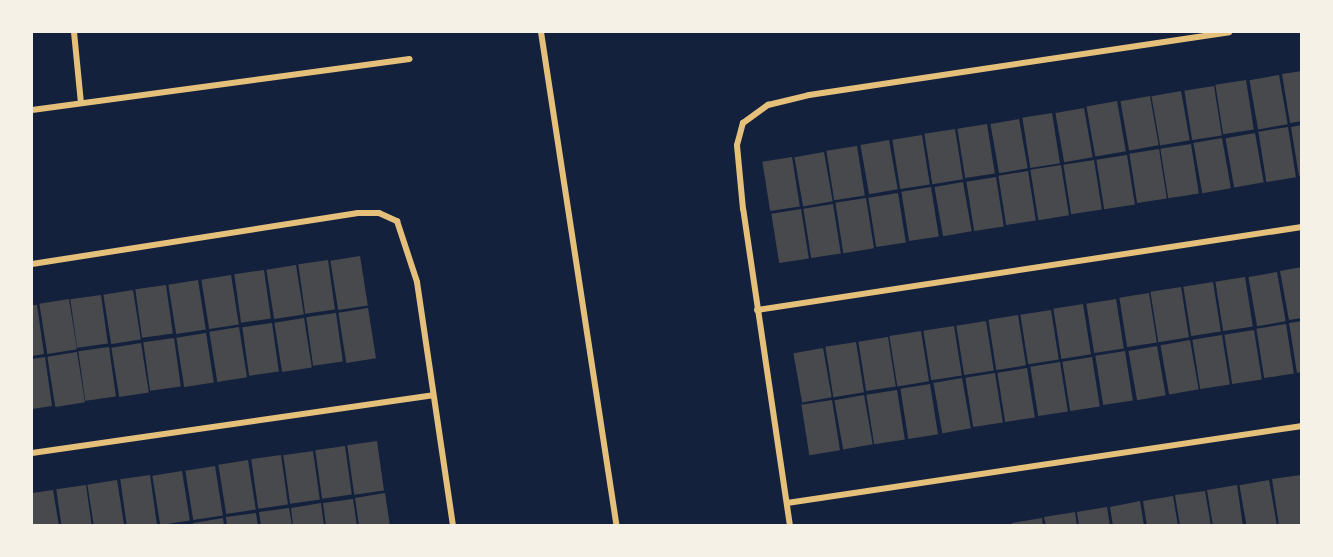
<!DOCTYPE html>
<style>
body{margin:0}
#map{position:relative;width:1333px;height:557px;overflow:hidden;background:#14213d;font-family:Overpass,sans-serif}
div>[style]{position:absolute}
.building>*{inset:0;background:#48494c;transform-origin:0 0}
.minor>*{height:6px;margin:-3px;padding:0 3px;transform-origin:3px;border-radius:3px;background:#e5c07b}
span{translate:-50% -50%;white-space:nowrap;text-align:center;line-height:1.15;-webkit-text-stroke:4.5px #f6f1e7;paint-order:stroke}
.frame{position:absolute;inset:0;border:33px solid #f6f1e7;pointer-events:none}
</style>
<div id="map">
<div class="building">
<i style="clip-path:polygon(1302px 71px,1302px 121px,1290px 123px,1282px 74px)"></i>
<i style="left:1279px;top:75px;width:50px;height:30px;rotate:80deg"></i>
<i style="left:1246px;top:80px;width:50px;height:31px;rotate:81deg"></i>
<i style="left:1214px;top:86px;width:50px;height:30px;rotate:81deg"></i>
<i style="left:1181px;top:91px;width:50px;height:30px;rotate:80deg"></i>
<i style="left:1150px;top:96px;width:50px;height:30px;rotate:80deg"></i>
<i style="left:1117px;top:101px;width:51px;height:31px;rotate:80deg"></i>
<i style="left:1084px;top:108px;width:50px;height:29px;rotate:80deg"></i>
<i style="left:1052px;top:113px;width:51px;height:30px;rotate:81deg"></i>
<i style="left:1019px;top:119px;width:50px;height:29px;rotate:80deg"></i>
<i style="left:987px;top:124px;width:50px;height:30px;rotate:81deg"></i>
<i style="clip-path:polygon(1302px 125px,1302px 175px,1299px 176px,1291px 127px)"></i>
<i style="left:1288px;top:127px;width:51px;height:30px;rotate:81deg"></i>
<i style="left:955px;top:129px;width:51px;height:31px;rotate:81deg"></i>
<i style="left:1255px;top:133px;width:50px;height:30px;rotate:80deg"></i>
<i style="left:922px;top:135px;width:50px;height:30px;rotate:81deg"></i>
<i style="left:1222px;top:138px;width:51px;height:29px;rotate:80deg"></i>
<i style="left:889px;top:140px;width:50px;height:29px;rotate:80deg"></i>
<i style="left:1191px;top:144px;width:50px;height:31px;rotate:81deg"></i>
<i style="left:857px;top:146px;width:50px;height:31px;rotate:81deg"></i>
<i style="left:1159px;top:149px;width:50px;height:30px;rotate:81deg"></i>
<i style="left:824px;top:152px;width:50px;height:30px;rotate:80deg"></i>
<i style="left:1127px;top:155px;width:50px;height:31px;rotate:81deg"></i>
<i style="left:792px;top:157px;width:50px;height:30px;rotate:81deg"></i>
<i style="left:1094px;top:160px;width:50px;height:31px;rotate:81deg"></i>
<i style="left:1061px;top:165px;width:51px;height:31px;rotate:81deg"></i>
<i style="left:1028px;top:171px;width:50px;height:30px;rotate:81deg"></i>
<i style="left:996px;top:177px;width:50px;height:30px;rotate:81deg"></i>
<i style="left:963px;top:182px;width:50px;height:29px;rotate:80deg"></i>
<i style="left:931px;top:187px;width:50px;height:30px;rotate:81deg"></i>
<i style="left:898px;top:193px;width:50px;height:30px;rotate:81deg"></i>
<i style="left:866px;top:198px;width:51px;height:31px;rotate:81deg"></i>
<i style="left:833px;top:204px;width:50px;height:30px;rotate:81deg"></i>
<i style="left:801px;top:209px;width:50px;height:30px;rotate:81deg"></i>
<i style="left:360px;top:256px;width:50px;height:30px;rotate:81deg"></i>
<i style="left:328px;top:260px;width:50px;height:30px;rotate:82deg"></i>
<i style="left:296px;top:265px;width:50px;height:30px;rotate:81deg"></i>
<i style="clip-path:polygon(1302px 267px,1302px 318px,1289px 320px,1280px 271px)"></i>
<i style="left:264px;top:270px;width:49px;height:30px;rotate:82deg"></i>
<i style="left:1277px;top:272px;width:50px;height:29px;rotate:80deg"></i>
<i style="left:231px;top:275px;width:50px;height:30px;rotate:81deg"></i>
<i style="left:1245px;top:277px;width:50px;height:30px;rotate:81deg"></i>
<i style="left:198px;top:280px;width:50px;height:30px;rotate:81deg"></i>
<i style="left:1213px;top:282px;width:50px;height:30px;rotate:81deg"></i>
<i style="left:166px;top:285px;width:49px;height:31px;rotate:82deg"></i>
<i style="left:1181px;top:287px;width:51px;height:31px;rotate:81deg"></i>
<i style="left:133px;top:290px;width:50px;height:30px;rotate:81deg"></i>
<i style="left:1149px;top:293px;width:50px;height:30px;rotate:81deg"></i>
<i style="left:101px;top:295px;width:49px;height:31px;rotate:82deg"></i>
<i style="left:69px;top:299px;width:51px;height:30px;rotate:81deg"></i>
<i style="left:1116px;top:299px;width:50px;height:30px;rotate:81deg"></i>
<i style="left:1083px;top:304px;width:51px;height:30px;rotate:81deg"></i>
<i style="clip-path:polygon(32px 305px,37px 305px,44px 354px,32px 356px)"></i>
<i style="left:368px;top:308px;width:51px;height:30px;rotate:81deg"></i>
<i style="left:1051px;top:310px;width:50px;height:31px;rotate:81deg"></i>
<i style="left:336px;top:313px;width:49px;height:30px;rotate:82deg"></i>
<i style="left:1018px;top:315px;width:51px;height:30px;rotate:81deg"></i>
<i style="left:304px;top:318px;width:50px;height:30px;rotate:81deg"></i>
<i style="left:986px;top:321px;width:50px;height:30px;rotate:81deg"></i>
<i style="clip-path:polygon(1302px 321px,1302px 372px,1297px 373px,1289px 323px)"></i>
<i style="left:272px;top:323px;width:49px;height:30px;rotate:82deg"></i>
<i style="left:1286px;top:324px;width:50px;height:30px;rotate:81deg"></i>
<i style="left:954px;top:326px;width:50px;height:31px;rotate:81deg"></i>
<i style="left:239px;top:327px;width:51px;height:30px;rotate:81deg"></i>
<i style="left:1254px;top:330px;width:50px;height:30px;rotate:81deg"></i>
<i style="left:921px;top:331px;width:51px;height:32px;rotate:81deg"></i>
<i style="left:206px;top:333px;width:50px;height:30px;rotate:81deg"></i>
<i style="left:1222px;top:335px;width:50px;height:30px;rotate:81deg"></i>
<i style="left:888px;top:337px;width:50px;height:30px;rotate:81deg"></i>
<i style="left:174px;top:338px;width:49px;height:31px;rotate:82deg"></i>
<i style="left:1190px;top:340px;width:50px;height:30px;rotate:80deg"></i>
<i style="left:856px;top:342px;width:51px;height:31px;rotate:81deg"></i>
<i style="left:141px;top:343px;width:50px;height:30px;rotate:81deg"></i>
<i style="left:1157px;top:346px;width:50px;height:29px;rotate:80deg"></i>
<i style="left:109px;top:347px;width:50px;height:31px;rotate:82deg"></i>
<i style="left:823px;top:348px;width:50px;height:30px;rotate:80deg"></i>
<i style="left:1125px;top:351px;width:50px;height:30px;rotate:81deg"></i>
<i style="left:77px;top:352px;width:51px;height:30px;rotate:81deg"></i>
<i style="clip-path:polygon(45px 357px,52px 406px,32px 409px,32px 359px)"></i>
<i style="left:1092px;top:357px;width:50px;height:30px;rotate:81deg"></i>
<i style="left:1060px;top:362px;width:50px;height:30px;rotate:81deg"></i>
<i style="left:1027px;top:368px;width:50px;height:30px;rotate:81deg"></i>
<i style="left:995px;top:373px;width:50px;height:30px;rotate:81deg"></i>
<i style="left:962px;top:378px;width:51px;height:29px;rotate:80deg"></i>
<i style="left:930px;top:384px;width:51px;height:30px;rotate:81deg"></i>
<i style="left:897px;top:390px;width:50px;height:31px;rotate:81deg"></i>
<i style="left:864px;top:395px;width:50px;height:30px;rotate:80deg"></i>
<i style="left:832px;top:400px;width:51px;height:31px;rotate:81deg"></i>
<i style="left:377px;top:441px;width:50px;height:30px;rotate:82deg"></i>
<i style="left:345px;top:446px;width:49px;height:30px;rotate:82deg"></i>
<i style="left:313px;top:451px;width:49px;height:30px;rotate:82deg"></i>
<i style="left:281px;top:455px;width:50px;height:30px;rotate:82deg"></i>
<i style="left:248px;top:460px;width:50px;height:30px;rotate:81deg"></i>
<i style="left:215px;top:466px;width:50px;height:30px;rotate:81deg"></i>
<i style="left:182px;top:471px;width:50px;height:30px;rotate:81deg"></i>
<i style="left:150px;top:475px;width:50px;height:30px;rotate:82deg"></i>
<i style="clip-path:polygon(1301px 475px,1302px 525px,1279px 526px,1272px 479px)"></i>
<i style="left:117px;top:480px;width:47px;height:30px;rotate:81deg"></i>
<i style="left:1269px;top:480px;width:47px;height:30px;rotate:80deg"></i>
<i style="left:86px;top:485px;width:41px;height:30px;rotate:82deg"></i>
<i style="clip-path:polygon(1237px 485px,1243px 526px,1213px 526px,1207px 490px)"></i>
<i style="clip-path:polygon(53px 490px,59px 526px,32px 526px,32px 493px)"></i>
<i style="clip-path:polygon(1205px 491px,1211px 526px,1180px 526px,1175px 495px)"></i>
<i style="clip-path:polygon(385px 493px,390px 526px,359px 526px,355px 498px)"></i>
<i style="clip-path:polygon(1173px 496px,1178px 526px,1147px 526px,1143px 501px)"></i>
<i style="clip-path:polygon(353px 499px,357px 526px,326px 526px,323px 503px)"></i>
<i style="clip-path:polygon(1140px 501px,1144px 526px,1113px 526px,1110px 507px)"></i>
<i style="clip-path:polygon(321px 503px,324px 526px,293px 526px,291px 508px)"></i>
<i style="clip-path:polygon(1107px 507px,1110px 526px,1079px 526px,1077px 512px)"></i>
<i style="clip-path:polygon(289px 508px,292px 526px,261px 526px,259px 512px)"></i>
<i style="clip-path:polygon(1075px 512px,1077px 526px,1046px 526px,1044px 517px)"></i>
<i style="clip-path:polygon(256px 513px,258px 526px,227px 526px,226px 517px)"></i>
<i style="clip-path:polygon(223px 518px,224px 526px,194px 526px,193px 523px)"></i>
<i style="clip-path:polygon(1042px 518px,1043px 526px,1012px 526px,1012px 523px)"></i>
</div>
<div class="minor">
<i style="left:74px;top:32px;width:71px;rotate:84.4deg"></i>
<i style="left:541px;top:32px;width:500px;rotate:81.3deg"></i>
<i style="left:32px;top:110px;width:381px;rotate:-7.7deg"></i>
<i style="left:32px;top:264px;width:330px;rotate:-8.9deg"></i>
<i style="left:358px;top:213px;width:21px"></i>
<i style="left:379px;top:213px;width:20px;rotate:24deg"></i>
<i style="left:397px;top:221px;width:64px;rotate:71.8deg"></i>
<i style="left:417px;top:282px;width:247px;rotate:81.6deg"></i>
<i style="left:757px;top:310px;width:551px;rotate:-8.66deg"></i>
<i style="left:32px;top:453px;width:405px;rotate:-8.2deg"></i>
<i style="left:787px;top:503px;width:521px;rotate:-8.5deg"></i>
<i style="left:790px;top:526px;width:320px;rotate:-98.4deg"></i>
<i style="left:743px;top:209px;width:64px;rotate:-95.4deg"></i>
<i style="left:737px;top:145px;width:23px;rotate:-75deg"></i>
<i style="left:743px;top:123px;width:31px;rotate:-36deg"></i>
<i style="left:768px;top:105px;width:42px;rotate:-13.7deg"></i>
<i style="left:809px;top:95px;width:425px;rotate:-8.5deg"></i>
</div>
<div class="frame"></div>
</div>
